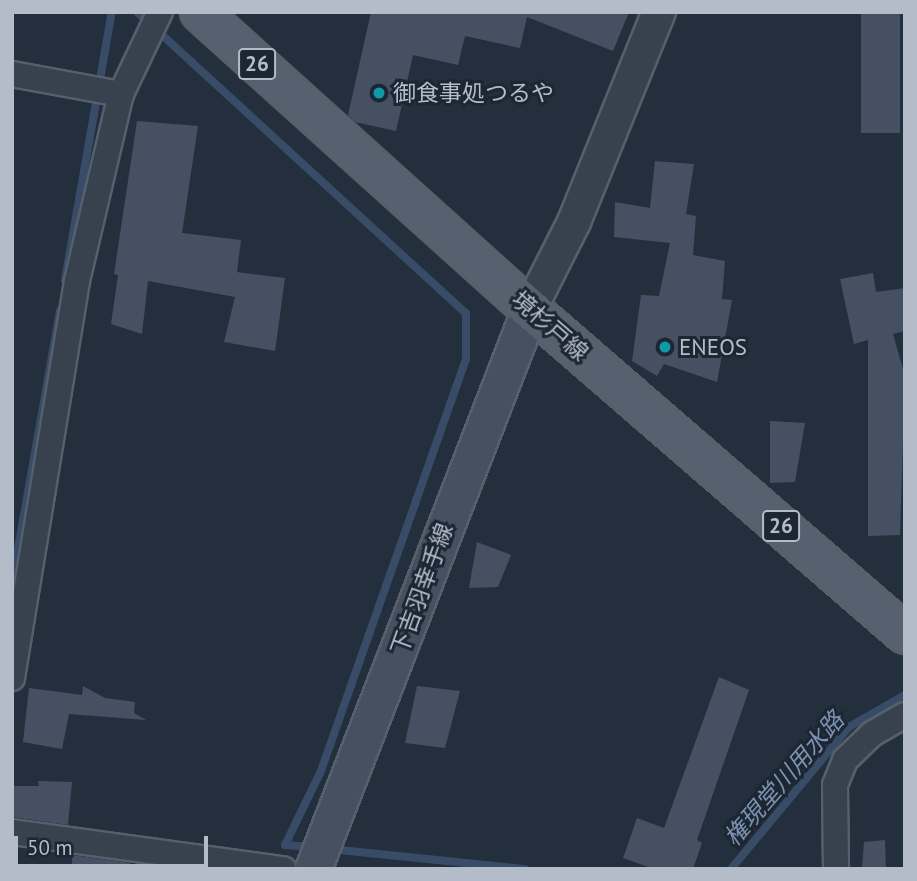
<!DOCTYPE html>
<meta charset="utf-8">
<style>
body{margin:0}
#map{position:relative;width:917px;height:881px;overflow:hidden;background:#242f3e;font-family:"PT Sans","Noto Sans JP",sans-serif}
div>[style]{position:absolute}
.stream>*{height:8px;margin:-4px;padding:0 4px;transform-origin:4px;border-radius:4px;background:#394c67}
.building>*{inset:0;background:#455162;transform-origin:0 0}
.roads{filter:drop-shadow(2px 0 #565f6c) drop-shadow(-2px 0 #565f6c) drop-shadow(0 2px #565f6c) drop-shadow(0 -2px #565f6c)}
.minor>*{height:24px;margin:-12px;padding:0 12px;transform-origin:12px;border-radius:12px;background:#38414e}
.tertiary>*{height:32px;margin:-16px;padding:0 16px;transform-origin:16px;border-radius:16px;background:#38414e}
.secondary>*{height:35px;margin:-17.5px;padding:0 17.5px;transform-origin:17.5px;border-radius:17.5px;background:#465061}
.primary>*{height:38px;margin:-19px;padding:0 19px;transform-origin:19px;border-radius:19px;background:#56606e}
.dots>*{width:19px;height:19px;translate:-50% -50%;box-sizing:border-box;border:4px solid #1d2633;border-radius:50%}
span{translate:-50% -50%;white-space:nowrap;text-align:center;line-height:1.15;-webkit-text-stroke:6px #1d2633;paint-order:stroke}
.shield-label span{padding:2px 5px;background:#1d2633;border:2px solid;border-radius:5px;-webkit-text-stroke-width:0}
.shield-label{font-size:21px;color:#b4bcc9;font-weight:700}
.poi-label{font-size:23px;color:#b4bcc9}
.left{translate:0 -50%;text-align:left}
.street-label{font-size:23px;color:#b4bcc9}
.water-label{font-size:24px;color:#7c92b1;font-style:italic}
.frame{position:absolute;inset:0;border:14px solid #b4bcc9;pointer-events:none}
.scale{position:absolute;left:14px;top:836px;width:194px;height:32px;box-sizing:border-box;border:4px solid #b4bcc9;border-top:0;padding-left:9px;font-size:21px;line-height:24px;white-space:nowrap;color:#b4bcc9;-webkit-text-stroke:5px #1d2633;paint-order:stroke}
</style>
<div id="map">
<div class="stream">
<i style="left:137px;top:12px;width:446px;rotate:42.5deg"></i>
<i style="left:466px;top:313px;width:46px;rotate:90deg"></i>
<i style="left:466px;top:359px;width:439px;rotate:109.4deg"></i>
<i style="left:320px;top:773px;width:80px;rotate:115.9deg"></i>
<i style="left:285px;top:845px;width:29px;rotate:4deg"></i>
<i style="left:65px;top:280px;width:272px;rotate:-80.1deg"></i>
<i style="left:12px;top:583px;width:277px;rotate:-80deg"></i>
<i style="left:330px;top:849px;width:196px;rotate:5.9deg"></i>
<i style="left:731px;top:869px;width:185px;rotate:-50.3deg"></i>
<i style="left:849px;top:727px;width:64px;rotate:-29.7deg"></i>
</div>
<div class="building">
<i style="clip-path:polygon(371px 12px,629px 12px,613px 51px,527px 17px,520px 48px,465px 36px,458px 65px,413px 55px,396px 131px,355px 122px,348px 115px)"></i>
<i style="left:861px;top:12px;width:39px;height:121px"></i>
<i style="clip-path:polygon(137px 121px,198px 126px,182px 233px,241px 240px,237px 272px,285px 278px,275px 351px,224px 342px,235px 297px,148px 281px,142px 334px,111px 324px,118px 275px,114px 274px)"></i>
<i style="clip-path:polygon(655px 161px,694px 164px,686px 214px,696px 216px,693px 255px,725px 261px,722px 299px,732px 300px,717px 382px,664px 364px,657px 376px,632px 361px,641px 295px,659px 296px,670px 243px,614px 237px,615px 202px,650px 208px)"></i>
<i style="clip-path:polygon(873px 273px,876px 292px,905px 288px,905px 331px,893px 334px,905px 376px,900px 535px,868px 536px,868px 340px,854px 344px,840px 279px)"></i>
<i style="clip-path:polygon(770px 421px,805px 423px,795px 482px,770px 483px)"></i>
<i style="clip-path:polygon(477px 542px,511px 555px,498px 587px,469px 588px)"></i>
<i style="clip-path:polygon(719px 677px,749px 690px,697px 840px,702px 843px,693px 869px,654px 869px,623px 858px,637px 818px,664px 828px)"></i>
<i style="clip-path:polygon(83px 686px,105px 698px,135px 702px,134px 713px,146px 720px,69px 714px,62px 749px,23px 742px,29px 688px,82px 695px)"></i>
<i style="clip-path:polygon(417px 686px,460px 691px,445px 748px,405px 743px)"></i>
<i style="clip-path:polygon(38px 781px,72px 782px,68px 825px,12px 817px,12px 786px,39px 786px)"></i>
<i style="clip-path:polygon(885px 840px,886px 869px,862px 869px,864px 842px)"></i>
<i style="clip-path:polygon(72px 855px,130px 863px,129px 869px,72px 869px)"></i>
</div>
<div class="roads">
<div class="minor">
<i style="left:12px;top:74px;width:111px;rotate:10.4deg"></i>
<i style="left:12px;top:678px;width:402px;rotate:-80.7deg"></i>
<i style="left:77px;top:281px;width:192px;rotate:-76.8deg"></i>
<i style="left:121px;top:94px;width:91px;rotate:-64.6deg"></i>
<i style="left:12px;top:832px;width:274px;rotate:7.8deg"></i>
<i style="left:836px;top:869px;width:84px;rotate:-90.7deg"></i>
<i style="left:835px;top:785px;width:27px;rotate:-68deg"></i>
<i style="left:845px;top:760px;width:37px;rotate:-44deg"></i>
<i style="left:872px;top:734px;width:38px;rotate:-30deg"></i>
</div>
<div class="tertiary">
<i style="left:530px;top:309px;width:97px;rotate:-63.2deg"></i>
<i style="left:574px;top:222px;width:227px;rotate:-68deg"></i>
</div>
<div class="secondary">
<i style="left:313px;top:869px;width:601px;rotate:-68.82deg"></i>
</div>
<div class="primary">
<i style="left:200px;top:12px;width:444px;rotate:42deg"></i>
<i style="left:530px;top:309px;width:496px;rotate:40.9deg"></i>
</div>
</div>
<div class="dots">
<i style="left:379px;top:93px;background:#0f9aa8"></i>
<i style="left:665px;top:347px;background:#0f9aa8"></i>
</div>
<div class="shield-label">
<span style="left:257px;top:64px">26</span>
<span style="left:781px;top:526px">26</span>
</div>
<div class="poi-label">
<span class="left" style="left:393px;top:93px">御食事処つるや</span>
<span class="left" style="left:679px;top:347px">ENEOS</span>
</div>
<div class="street-label">
<span style="left:550px;top:326px;rotate:41deg">境杉戸線</span>
<span style="left:422px;top:589px;rotate:-70deg">下吉羽幸手線</span>
</div>
<div class="water-label">
<span style="left:784px;top:779px;rotate:-49deg">権現堂川用水路</span>
</div>
<div class="frame"></div>
<div class="scale">50 m</div>
</div>
